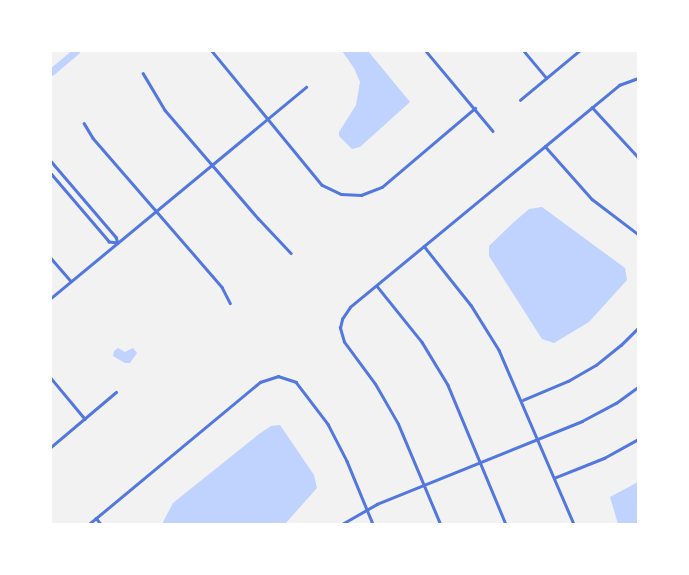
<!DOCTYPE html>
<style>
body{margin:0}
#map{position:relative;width:689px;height:575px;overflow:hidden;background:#f2f2f2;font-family:"Roboto Condensed",sans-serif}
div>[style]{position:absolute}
.water>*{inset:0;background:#bfd3fe}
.canal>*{height:7px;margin:-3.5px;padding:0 3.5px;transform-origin:3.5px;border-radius:3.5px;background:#bfd3fe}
.minor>*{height:2.5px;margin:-1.25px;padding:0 1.25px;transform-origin:1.25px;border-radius:1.25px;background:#5277de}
span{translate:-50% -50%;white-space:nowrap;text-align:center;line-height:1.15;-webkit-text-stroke:3px #fff;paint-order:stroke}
.frame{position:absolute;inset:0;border:52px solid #fff;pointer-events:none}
</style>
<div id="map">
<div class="water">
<i style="clip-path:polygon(342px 51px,368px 51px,410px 102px,360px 147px,352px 149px,339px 136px,339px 132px,356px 105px,360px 82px,354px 68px)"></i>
<i style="clip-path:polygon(542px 207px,625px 268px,627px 280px,589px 322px,554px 343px,542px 339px,489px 256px,489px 246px,514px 222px,529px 209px)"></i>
<i style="clip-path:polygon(118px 348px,125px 352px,133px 348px,137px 353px,130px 363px,125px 363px,113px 356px,114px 351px)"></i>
<i style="clip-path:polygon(280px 425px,314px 475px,317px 488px,285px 524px,162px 524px,173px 503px,259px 434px,271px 426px)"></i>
<i style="clip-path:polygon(638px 482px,638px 524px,618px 524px,610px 497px)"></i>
</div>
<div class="canal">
<i style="left:51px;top:72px;width:33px;rotate:-40deg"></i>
</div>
<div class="minor">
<i style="left:212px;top:51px;width:173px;rotate:50.6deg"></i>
<i style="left:322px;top:185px;width:21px;rotate:25deg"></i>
<i style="left:341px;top:194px;width:20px;rotate:3deg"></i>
<i style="left:361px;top:195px;width:22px;rotate:-21deg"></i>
<i style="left:382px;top:187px;width:122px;rotate:-40.3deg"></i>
<i style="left:426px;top:51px;width:104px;rotate:50.1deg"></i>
<i style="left:524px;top:51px;width:35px;rotate:50deg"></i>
<i style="left:143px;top:73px;width:43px;rotate:59.3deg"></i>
<i style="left:165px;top:110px;width:143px;rotate:49.3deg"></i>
<i style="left:258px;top:218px;width:48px;rotate:46.7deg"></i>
<i style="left:520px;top:100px;width:77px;rotate:-39.7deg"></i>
<i style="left:592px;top:107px;width:68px;rotate:47.4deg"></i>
<i style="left:84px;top:123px;width:17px;rotate:59deg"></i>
<i style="left:93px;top:138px;width:197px;rotate:49.1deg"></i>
<i style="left:222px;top:287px;width:18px;rotate:63deg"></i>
<i style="left:545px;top:146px;width:71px;rotate:48.4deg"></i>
<i style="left:592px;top:199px;width:58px;rotate:37.3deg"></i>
<i style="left:51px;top:161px;width:100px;rotate:49.5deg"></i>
<i style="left:116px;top:237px;width:6px;rotate:72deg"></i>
<i style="left:118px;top:243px;width:9px;rotate:-174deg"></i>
<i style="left:109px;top:242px;width:89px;rotate:-130.5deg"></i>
<i style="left:424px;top:246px;width:75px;rotate:51.5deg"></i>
<i style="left:471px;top:305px;width:53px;rotate:58.1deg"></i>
<i style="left:499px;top:350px;width:189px;rotate:66.7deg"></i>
<i style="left:51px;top:258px;width:30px;rotate:49deg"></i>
<i style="left:377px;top:286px;width:72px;rotate:51.2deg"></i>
<i style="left:422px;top:342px;width:50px;rotate:58.8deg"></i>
<i style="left:448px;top:385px;width:151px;rotate:67.4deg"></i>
<i style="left:51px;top:298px;width:331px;rotate:-39.6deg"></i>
<i style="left:51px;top:378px;width:53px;rotate:50.3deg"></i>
<i style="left:523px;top:400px;width:49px;rotate:-22.9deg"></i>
<i style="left:568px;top:381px;width:32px;rotate:-30deg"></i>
<i style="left:596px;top:365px;width:32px;rotate:-39deg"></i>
<i style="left:621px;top:345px;width:24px;rotate:-45deg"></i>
<i style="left:51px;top:447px;width:85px;rotate:-40.2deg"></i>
<i style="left:554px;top:478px;width:54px;rotate:-21.8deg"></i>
<i style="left:604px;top:458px;width:39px;rotate:-29deg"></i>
<i style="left:96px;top:518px;width:8px;rotate:50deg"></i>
<i style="left:89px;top:524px;width:222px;rotate:-39.7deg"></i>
<i style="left:260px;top:382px;width:19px;rotate:-18deg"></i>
<i style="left:278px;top:376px;width:19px;rotate:18deg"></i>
<i style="left:296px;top:382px;width:53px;rotate:52.7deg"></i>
<i style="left:328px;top:424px;width:42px;rotate:62.8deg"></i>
<i style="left:347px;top:461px;width:68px;rotate:67.6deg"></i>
<i style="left:342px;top:524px;width:40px;rotate:-29.7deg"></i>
<i style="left:377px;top:504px;width:221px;rotate:-22deg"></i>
<i style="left:582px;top:421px;width:38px;rotate:-28deg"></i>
<i style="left:616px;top:403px;width:27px;rotate:-36deg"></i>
<i style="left:440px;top:524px;width:108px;rotate:-112.8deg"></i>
<i style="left:398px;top:424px;width:46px;rotate:-119.9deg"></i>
<i style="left:375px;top:384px;width:52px;rotate:-126.4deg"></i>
<i style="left:344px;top:342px;width:15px;rotate:-106deg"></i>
<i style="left:340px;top:328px;width:9px;rotate:-77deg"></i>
<i style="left:342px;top:319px;width:14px;rotate:-56deg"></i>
<i style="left:350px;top:307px;width:349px;rotate:-39.5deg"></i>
<i style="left:619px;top:85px;width:20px;rotate:-20deg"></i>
</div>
<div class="frame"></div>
</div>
